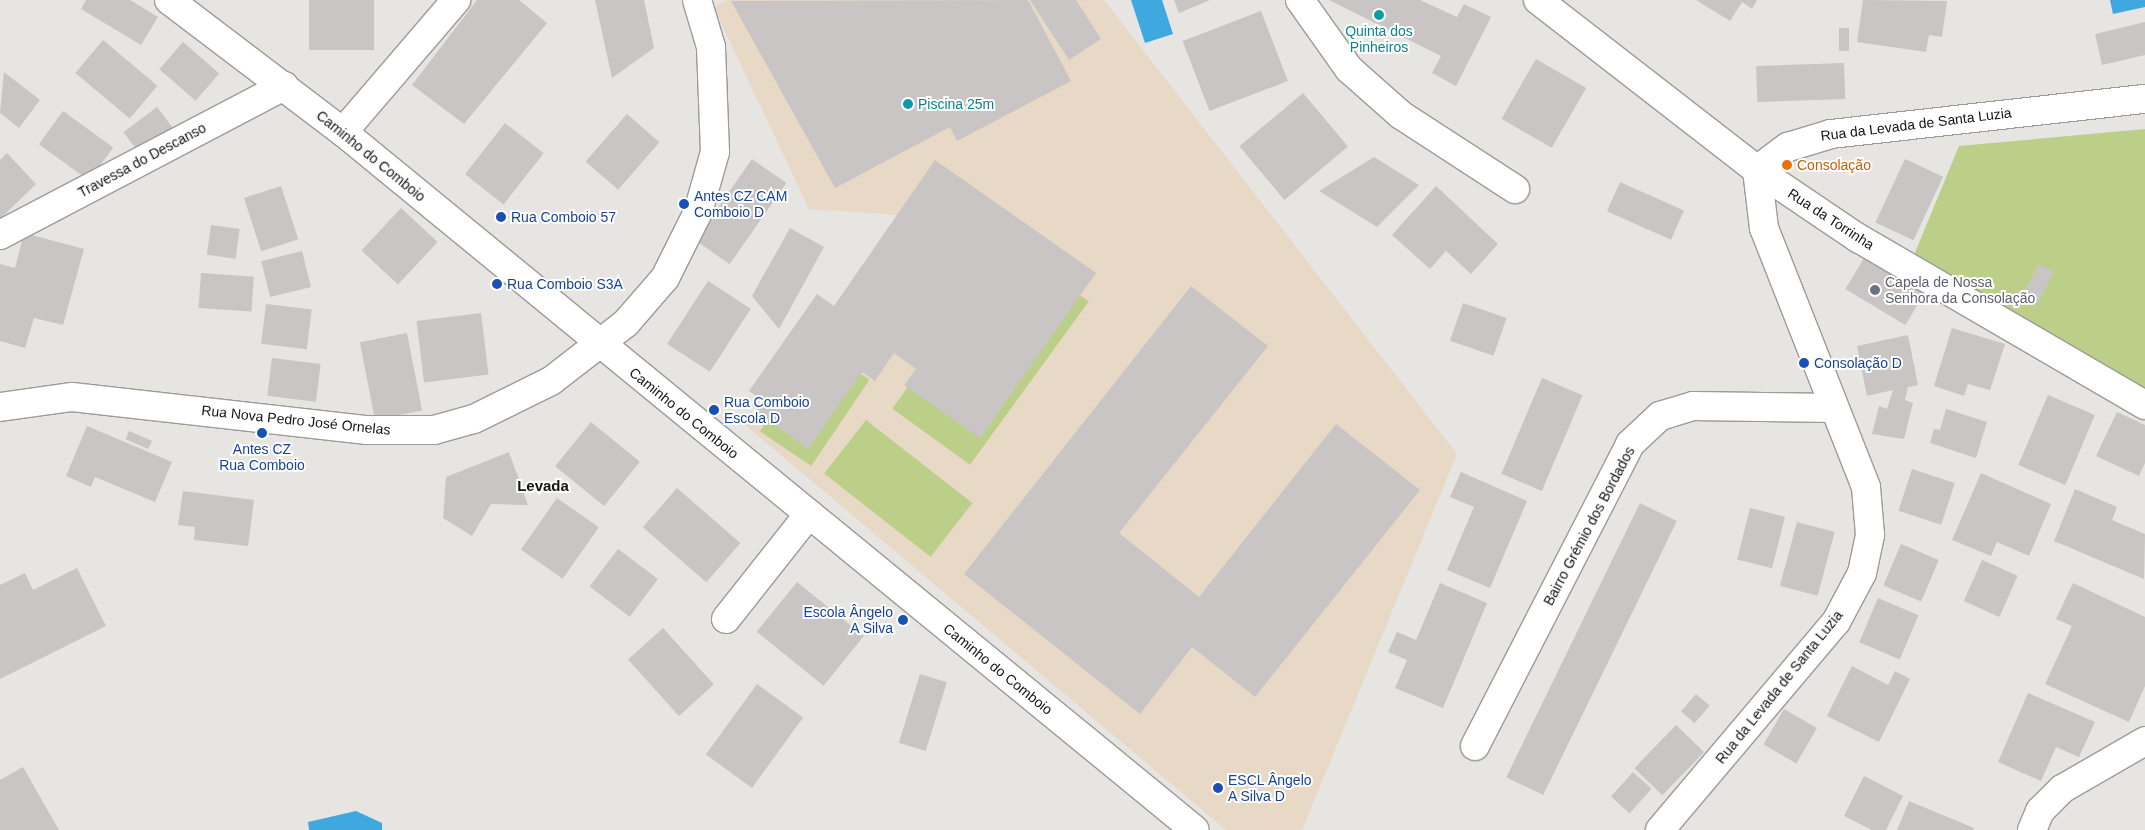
<!DOCTYPE html>
<meta charset="utf-8">
<style>
body{margin:0}
#map{position:relative;width:2145px;height:830px;overflow:hidden;background:#e6e5e2;font-family:Arial,sans-serif}
div>[style]{position:absolute}
.education>*{inset:0;background:#e8d9c6}
.green>*{inset:0;background:#bccf88;transform-origin:0 0}
.water>*{inset:0;background:#3fa8df}
.building>*{inset:0;background:#c8c5c4;transform-origin:0 0}
.roads{filter:drop-shadow(1px 0 #9c9b98) drop-shadow(-1px 0 #9c9b98) drop-shadow(0 1px #9c9b98) drop-shadow(0 -1px #9c9b98)}
.minor>*{height:28px;margin:-14px;padding:0 14px;transform-origin:14px;border-radius:14px;background:#fff}
.dots>*{width:14px;height:14px;translate:-50% -50%;box-sizing:border-box;border:2px solid #fff;border-radius:50%}
span{translate:-50% -50%;white-space:nowrap;text-align:center;line-height:1.15;-webkit-text-stroke:4px #fff;paint-order:stroke}
.culture-label{font-size:14px;color:#0d838f}
.left{translate:0 -50%;text-align:left}
.street-label{font-size:14px;color:#141413}
.food-label{font-size:14px;color:#c56008}
.transit-label{font-size:14px;color:#164399}
.right{translate:-100% -50%;text-align:right}
.worship-label{font-size:14px;color:#5b616d}
.neighbourhood-label{font-size:15px;color:#141413;font-weight:700}
</style>
<div id="map">
<div class="education">
<i style="clip-path:polygon(726px 0,1104px 0,1457px 454px,1302px 830px,1226px 830px,744px 424px,825px 327px,898px 215px,809px 209px,714px 8px)"></i>
</div>
<div class="green">
<i style="clip-path:polygon(2145px 129px,2145px 395px,1914px 255px,1959px 146px)"></i>
<i style="left:1011px;top:245px;width:96px;height:202px;rotate:36deg"></i>
<i style="left:818px;top:345px;width:62px;height:104px;rotate:34deg"></i>
<i style="left:866px;top:420px;width:135px;height:68px;rotate:38deg"></i>
</div>
<div class="water">
<i style="clip-path:polygon(1131px 0,1162px 0,1173px 34px,1145px 43px)"></i>
<i style="clip-path:polygon(2110px 0,2145px 0,2145px 7px,2113px 14px)"></i>
<i style="clip-path:polygon(356px 811px,382px 823px,382px 830px,309px 830px,308px 822px)"></i>
</div>
<div class="building">
<i style="clip-path:polygon(86px 0,130px 0,158px 17px,141px 45px,81px 9px)"></i>
<i style="left:309px;top:0;width:65px;height:50px"></i>
<i style="clip-path:polygon(477px 0,519px 0,547px 23px,464px 124px,412px 85px)"></i>
<i style="clip-path:polygon(595px 0,644px 0,654px 48px,612px 78px)"></i>
<i style="clip-path:polygon(1028px 0,1071px 81px,957px 141px,950px 127px,835px 188px,731px 1px)"></i>
<i style="clip-path:polygon(1030px 0,1076px 0,1101px 39px,1069px 60px)"></i>
<i style="clip-path:polygon(1174px 0,1210px 0,1179px 13px)"></i>
<i style="clip-path:polygon(1329px 0,1420px 0,1457px 17px,1464px 4px,1491px 17px,1456px 86px,1432px 73px,1441px 56px)"></i>
<i style="clip-path:polygon(1696px 0,1757px 0,1752px 9px,1742px 2px,1730px 21px)"></i>
<i style="clip-path:polygon(1863px 0,1947px 1px,1942px 37px,1929px 35px,1926px 52px,1857px 42px)"></i>
<i style="left:1261px;top:11px;width:75px;height:84px;rotate:69deg"></i>
<i style="clip-path:polygon(2145px 22px,2145px 55px,2102px 65px,2095px 34px)"></i>
<i style="left:1839px;top:28px;width:10px;height:23px"></i>
<i style="left:103px;top:40px;width:71px;height:43px;rotate:40deg"></i>
<i style="left:183px;top:42px;width:48px;height:36px;rotate:41deg"></i>
<i style="left:1536px;top:59px;width:58px;height:69px;rotate:30deg"></i>
<i style="left:1844px;top:63px;width:36px;height:88px;rotate:88deg"></i>
<i style="clip-path:polygon(4px 72px,40px 100px,19px 128px,0 113px)"></i>
<i style="left:1303px;top:93px;width:70px;height:83px;rotate:50deg"></i>
<i style="left:157px;top:107px;width:26px;height:42px;rotate:53deg"></i>
<i style="left:63px;top:111px;width:62px;height:41px;rotate:36deg"></i>
<i style="left:627px;top:114px;width:43px;height:63px;rotate:41deg"></i>
<i style="left:505px;top:123px;width:49px;height:65px;rotate:38deg"></i>
<i style="clip-path:polygon(7px 153px,36px 184px,0 219px,0 160px)"></i>
<i style="clip-path:polygon(1374px 157px,1419px 185px,1377px 227px,1319px 191px)"></i>
<i style="left:752px;top:159px;width:42px;height:99px;rotate:35deg"></i>
<i style="left:1905px;top:159px;width:42px;height:70px;rotate:25deg"></i>
<i style="clip-path:polygon(935px 160px,1096px 273px,980px 438px,904px 385px,916px 369px,894px 353px,875px 381px,862px 372px,808px 449px,756px 411px,763px 401px,749px 391px,817px 294px,834px 306px)"></i>
<i style="left:1620px;top:182px;width:70px;height:32px;rotate:24deg"></i>
<i style="left:281px;top:186px;width:56px;height:39px;rotate:72deg"></i>
<i style="clip-path:polygon(1436px 186px,1498px 244px,1471px 274px,1446px 251px,1430px 269px,1392px 235px)"></i>
<i style="left:401px;top:208px;width:50px;height:58px;rotate:43deg"></i>
<i style="left:211px;top:225px;width:29px;height:30px;rotate:8deg"></i>
<i style="clip-path:polygon(790px 228px,824px 247px,779px 329px,752px 296px)"></i>
<i style="clip-path:polygon(24px 233px,84px 249px,63px 325px,34px 318px,25px 348px,0 341px,0 264px,15px 268px)"></i>
<i style="left:302px;top:251px;width:37px;height:42px;rotate:76deg"></i>
<i style="left:1867px;top:253px;width:70px;height:42px;rotate:31deg"></i>
<i style="left:2039px;top:264px;width:17px;height:38px;rotate:28deg"></i>
<i style="left:201px;top:273px;width:53px;height:35px;rotate:4deg"></i>
<i style="left:708px;top:281px;width:51px;height:75px;rotate:33deg"></i>
<i style="clip-path:polygon(1191px 286px,1268px 346px,1119px 533px,1199px 597px,1336px 424px,1420px 490px,1255px 697px,1192px 647px,1140px 714px,964px 574px)"></i>
<i style="left:1463px;top:303px;width:46px;height:40px;rotate:19deg"></i>
<i style="left:266px;top:304px;width:46px;height:40px;rotate:7deg"></i>
<i style="left:481px;top:313px;width:62px;height:65px;rotate:83deg"></i>
<i style="clip-path:polygon(1952px 328px,2005px 344px,1990px 390px,1968px 384px,1964px 396px,1934px 386px)"></i>
<i style="left:407px;top:333px;width:79px;height:48px;rotate:79deg"></i>
<i style="clip-path:polygon(1908px 335px,1918px 385px,1908px 387px,1905px 400px,1913px 403px,1904px 439px,1872px 434px,1879px 406px,1887px 409px,1893px 390px,1867px 396px,1857px 346px)"></i>
<i style="left:272px;top:358px;width:49px;height:38px;rotate:7deg"></i>
<i style="left:1542px;top:378px;width:44px;height:104px;rotate:23deg"></i>
<i style="left:2048px;top:395px;width:51px;height:76px;rotate:23deg"></i>
<i style="clip-path:polygon(1946px 409px,1987px 422px,1976px 458px,1930px 443px,1934px 429px,1940px 430px)"></i>
<i style="clip-path:polygon(2117px 412px,2145px 425px,2145px 463px,2139px 476px,2096px 456px)"></i>
<i style="left:591px;top:422px;width:63px;height:57px;rotate:39deg"></i>
<i style="clip-path:polygon(87px 426px,172px 462px,155px 502px,95px 477px,91px 487px,66px 476px)"></i>
<i style="left:129px;top:431px;width:25px;height:9px;rotate:23deg"></i>
<i style="clip-path:polygon(509px 452px,528px 505px,491px 504px,472px 536px,443px 518px,446px 477px)"></i>
<i style="left:1912px;top:469px;width:45px;height:44px;rotate:18deg"></i>
<i style="clip-path:polygon(1461px 472px,1527px 501px,1490px 588px,1447px 570px,1474px 507px,1450px 497px)"></i>
<i style="clip-path:polygon(1981px 473px,2051px 504px,2029px 556px,1997px 542px,1991px 556px,1952px 540px)"></i>
<i style="left:677px;top:488px;width:84px;height:52px;rotate:41deg"></i>
<i style="clip-path:polygon(2075px 489px,2117px 507px,2112px 520px,2145px 534px,2144px 579px,2054px 541px)"></i>
<i style="clip-path:polygon(183px 491px,254px 500px,248px 546px,194px 540px,195px 527px,178px 525px)"></i>
<i style="left:557px;top:498px;width:51px;height:63px;rotate:35deg"></i>
<i style="left:1640px;top:503px;width:41px;height:305px;rotate:26deg"></i>
<i style="left:1750px;top:508px;width:36px;height:53px;rotate:14deg"></i>
<i style="left:1797px;top:522px;width:39px;height:66px;rotate:15deg"></i>
<i style="left:1901px;top:544px;width:41px;height:45px;rotate:23deg"></i>
<i style="left:618px;top:549px;width:50px;height:47px;rotate:37deg"></i>
<i style="left:1982px;top:560px;width:39px;height:45px;rotate:24deg"></i>
<i style="clip-path:polygon(77px 568px,106px 626px,0 679px,0 585px,25px 573px,33px 590px)"></i>
<i style="left:797px;top:582px;width:86px;height:64px;rotate:39deg"></i>
<i style="clip-path:polygon(1440px 583px,1487px 603px,1443px 708px,1395px 688px,1407px 660px,1388px 652px,1397px 632px,1416px 640px)"></i>
<i style="clip-path:polygon(2073px 583px,2145px 617px,2145px 686px,2129px 722px,2045px 684px,2072px 626px,2056px 619px)"></i>
<i style="left:1878px;top:598px;width:44px;height:48px;rotate:23deg"></i>
<i style="left:663px;top:628px;width:76px;height:47px;rotate:48deg"></i>
<i style="clip-path:polygon(1852px 666px,1888px 685px,1895px 671px,1910px 679px,1879px 742px,1827px 716px)"></i>
<i style="left:920px;top:674px;width:28px;height:72px;rotate:17deg"></i>
<i style="left:757px;top:684px;width:57px;height:87px;rotate:36deg"></i>
<i style="clip-path:polygon(2028px 693px,2095px 722px,2079px 757px,2056px 747px,2041px 781px,1998px 762px)"></i>
<i style="left:1696px;top:694px;width:18px;height:23px;rotate:41deg"></i>
<i style="left:1784px;top:709px;width:38px;height:41px;rotate:30deg"></i>
<i style="left:1676px;top:725px;width:39px;height:60px;rotate:44deg"></i>
<i style="clip-path:polygon(23px 767px,59px 830px,0 830px,0 780px)"></i>
<i style="left:1633px;top:772px;width:25px;height:33px;rotate:42deg"></i>
<i style="clip-path:polygon(1864px 776px,1903px 796px,1886px 830px,1872px 830px,1844px 816px)"></i>
<i style="clip-path:polygon(1909px 801px,1974px 828px,1973px 830px,1897px 830px)"></i>
</div>
<div class="roads">
<div class="minor">
<i style="left:169px;top:0;width:218px;rotate:37.2deg"></i>
<i style="left:343px;top:132px;width:1101px;rotate:39.33deg"></i>
<i style="left:1300px;top:0;width:85px;rotate:54.6deg"></i>
<i style="left:1349px;top:69px;width:69px;rotate:41.5deg"></i>
<i style="left:1401px;top:115px;width:136px;rotate:33deg"></i>
<i style="left:1538px;top:0;width:277px;rotate:37.8deg"></i>
<i style="left:1757px;top:170px;width:122px;rotate:34deg"></i>
<i style="left:1858px;top:238px;width:332px;rotate:30.2deg"></i>
<i style="left:343px;top:132px;width:174px;rotate:-49.4deg"></i>
<i style="left:0;top:235px;width:321px;rotate:-27.7deg"></i>
<i style="left:0;top:407px;width:73px;rotate:-7.9deg"></i>
<i style="left:72px;top:397px;width:297px;rotate:6.4deg"></i>
<i style="left:367px;top:430px;width:67px"></i>
<i style="left:434px;top:430px;width:41px;rotate:-15.4deg"></i>
<i style="left:474px;top:419px;width:86px;rotate:-26.3deg"></i>
<i style="left:551px;top:381px;width:95px;rotate:-37.7deg"></i>
<i style="left:626px;top:323px;width:60px;rotate:-49.1deg"></i>
<i style="left:665px;top:278px;width:74px;rotate:-63.4deg"></i>
<i style="left:698px;top:212px;width:62px;rotate:-74.2deg"></i>
<i style="left:715px;top:152px;width:105px;rotate:-92.2deg"></i>
<i style="left:711px;top:47px;width:49px;rotate:-106.6deg"></i>
<i style="left:726px;top:619px;width:134px;rotate:-51.7deg"></i>
<i style="left:1475px;top:746px;width:339px;rotate:-62.8deg"></i>
<i style="left:1630px;top:444px;width:41px;rotate:-43deg"></i>
<i style="left:1660px;top:416px;width:34px;rotate:-17deg"></i>
<i style="left:1693px;top:406px;width:141px;rotate:0.8deg"></i>
<i style="left:1660px;top:830px;width:272px;rotate:-49.8deg"></i>
<i style="left:1836px;top:622px;width:55px;rotate:-62deg"></i>
<i style="left:1862px;top:573px;width:39px;rotate:-78deg"></i>
<i style="left:1870px;top:535px;width:48px;rotate:-94.8deg"></i>
<i style="left:1866px;top:487px;width:278px;rotate:-111.5deg"></i>
<i style="left:1764px;top:228px;width:58px;rotate:-96.9deg"></i>
<i style="left:1757px;top:170px;width:39px;rotate:-37deg"></i>
<i style="left:1788px;top:147px;width:45px;rotate:-16.8deg"></i>
<i style="left:1831px;top:134px;width:316px;rotate:-6.4deg"></i>
<i style="left:2032px;top:830px;width:21px;rotate:-67deg"></i>
<i style="left:2040px;top:811px;width:31px;rotate:-45deg"></i>
<i style="left:2062px;top:789px;width:96px;rotate:-30deg"></i>
</div>
</div>
<div class="dots">
<i style="left:1379px;top:15px;background:#0f9aa8"></i>
<i style="left:908px;top:104px;background:#0f9aa8"></i>
<i style="left:1787px;top:165px;background:#e8710a"></i>
<i style="left:684px;top:204px;background:#1a4fb4"></i>
<i style="left:501px;top:217px;background:#1a4fb4"></i>
<i style="left:497px;top:284px;background:#1a4fb4"></i>
<i style="left:1875px;top:290px;background:#6b7280"></i>
<i style="left:1804px;top:363px;background:#1a4fb4"></i>
<i style="left:714px;top:410px;background:#1a4fb4"></i>
<i style="left:262px;top:433px;background:#1a4fb4"></i>
<i style="left:903px;top:620px;background:#1a4fb4"></i>
<i style="left:1218px;top:788px;background:#1a4fb4"></i>
</div>
<div class="culture-label">
<span style="left:1379px;top:39px">Quinta dos<br>Pinheiros</span>
<span class="left" style="left:918px;top:104px">Piscina 25m</span>
</div>
<div class="street-label">
<span style="left:1916px;top:124px;rotate:-7deg">Rua da Levada de Santa Luzia</span>
<span style="left:371px;top:156px;rotate:39deg">Caminho do Comboio</span>
<span style="left:142px;top:160px;rotate:-28deg">Travessa do Descanso</span>
<span style="left:1831px;top:219px;rotate:33deg">Rua da Torrinha</span>
<span style="left:684px;top:413px;rotate:39deg">Caminho do Comboio</span>
<span style="left:296px;top:420px;rotate:6deg">Rua Nova Pedro José Ornelas</span>
<span style="left:1589px;top:526px;rotate:-62deg">Bairro Grémio dos Bordados</span>
<span style="left:998px;top:669px;rotate:39deg">Caminho do Comboio</span>
<span style="left:1779px;top:687px;rotate:-51deg">Rua da Levada de Santa Luzia</span>
</div>
<div class="food-label">
<span class="left" style="left:1797px;top:165px">Consolação</span>
</div>
<div class="transit-label">
<span class="left" style="left:694px;top:204px">Antes CZ CAM<br>Comboio D</span>
<span class="left" style="left:511px;top:217px">Rua Comboio 57</span>
<span class="left" style="left:507px;top:284px">Rua Comboio S3A</span>
<span class="left" style="left:1814px;top:363px">Consolação D</span>
<span class="left" style="left:724px;top:410px">Rua Comboio<br>Escola D</span>
<span style="left:262px;top:457px">Antes CZ<br>Rua Comboio</span>
<span class="right" style="left:893px;top:620px">Escola Ângelo<br>A Silva</span>
<span class="left" style="left:1228px;top:788px">ESCL Ângelo<br>A Silva D</span>
</div>
<div class="worship-label">
<span class="left" style="left:1885px;top:290px">Capela de Nossa<br>Senhora da Consolação</span>
</div>
<div class="neighbourhood-label">
<span style="left:543px;top:486px">Levada</span>
</div>
</div>
